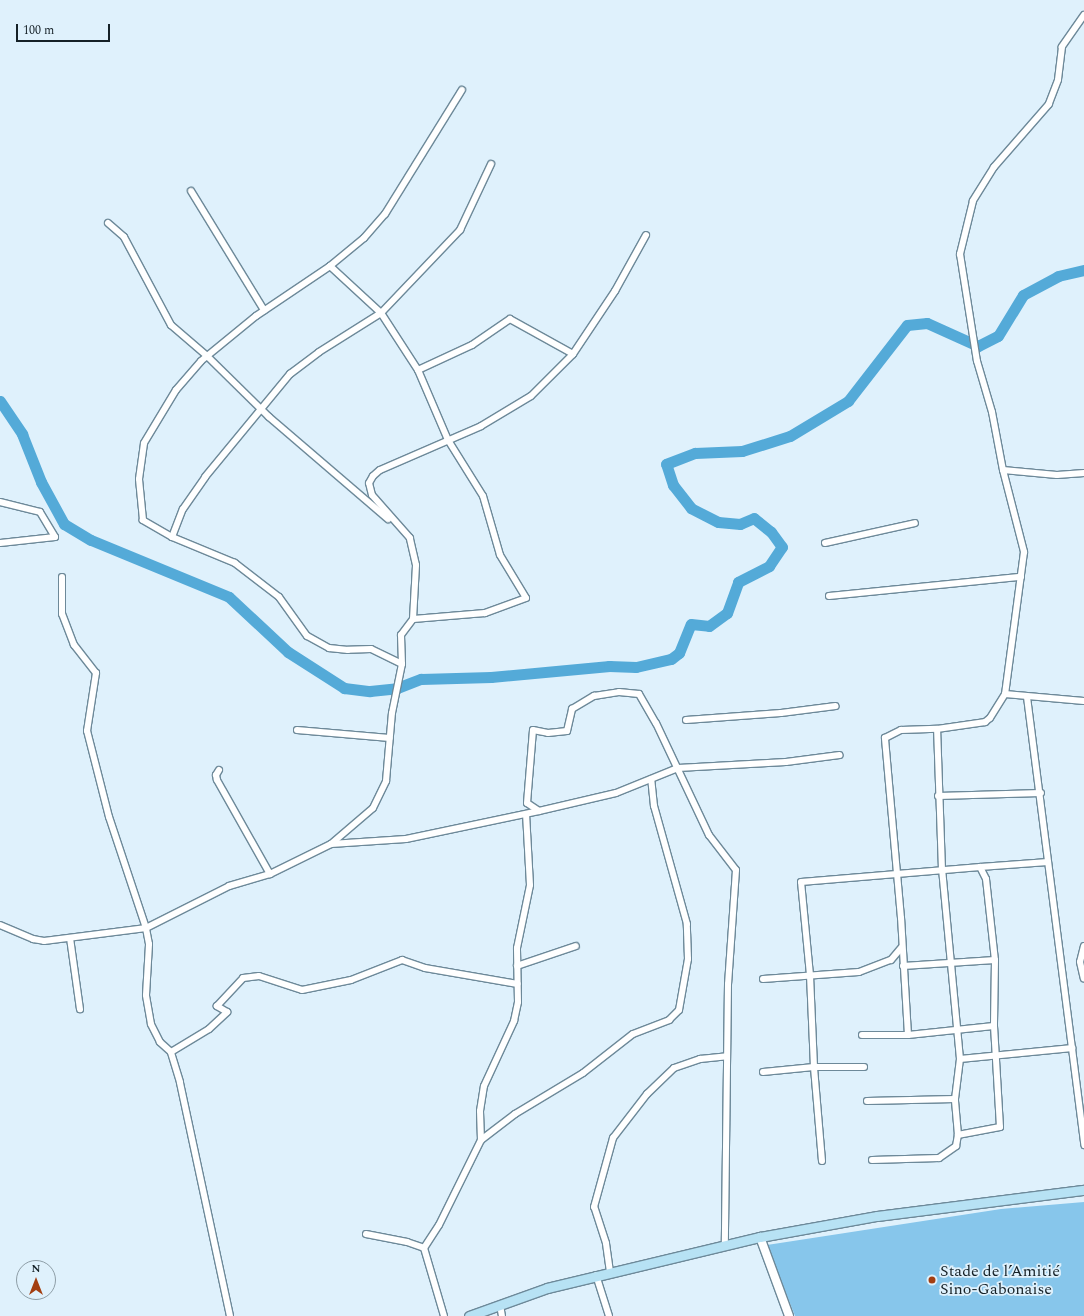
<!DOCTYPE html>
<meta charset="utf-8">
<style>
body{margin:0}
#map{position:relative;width:1084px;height:1316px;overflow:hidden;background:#dff1fc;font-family:Spectral,serif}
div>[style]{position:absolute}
.green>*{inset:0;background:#87c6eb}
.river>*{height:11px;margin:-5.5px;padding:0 5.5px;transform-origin:5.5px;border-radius:5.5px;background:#54aad8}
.roads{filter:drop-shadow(1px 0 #6d8999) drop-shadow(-1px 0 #6d8999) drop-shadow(0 1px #6d8999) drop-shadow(0 -1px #6d8999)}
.minor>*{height:6px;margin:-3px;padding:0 3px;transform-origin:3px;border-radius:3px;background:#fff}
.tertiary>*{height:8px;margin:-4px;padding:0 4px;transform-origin:4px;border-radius:4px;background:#fff}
.secondary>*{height:9px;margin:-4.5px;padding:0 4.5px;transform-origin:4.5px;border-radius:4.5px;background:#b7e2f4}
.dots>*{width:11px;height:11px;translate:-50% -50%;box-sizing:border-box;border:2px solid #dff1fc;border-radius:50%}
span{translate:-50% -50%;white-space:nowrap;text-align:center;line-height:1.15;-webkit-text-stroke:3.5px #dff1fc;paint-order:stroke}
.poi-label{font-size:16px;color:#152127}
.left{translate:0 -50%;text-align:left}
.north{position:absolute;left:16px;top:1260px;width:40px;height:40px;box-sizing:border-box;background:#dff1fc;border:1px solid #8e9ea7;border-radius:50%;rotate:0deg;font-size:11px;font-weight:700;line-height:16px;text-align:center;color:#152127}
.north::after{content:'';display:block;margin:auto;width:14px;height:18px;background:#a33e11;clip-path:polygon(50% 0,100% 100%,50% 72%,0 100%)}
.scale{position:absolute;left:16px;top:24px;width:94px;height:18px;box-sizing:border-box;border:2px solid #152127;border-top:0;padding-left:5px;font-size:12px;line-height:14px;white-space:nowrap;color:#152127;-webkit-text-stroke:3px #dff1fc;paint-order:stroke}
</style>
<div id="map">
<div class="green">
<i style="clip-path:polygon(1084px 1202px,1084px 1316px,795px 1316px,767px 1245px,1001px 1209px)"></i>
</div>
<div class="river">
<i style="left:0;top:401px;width:40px;rotate:56deg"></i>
<i style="left:22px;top:434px;width:52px;rotate:68.4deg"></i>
<i style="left:41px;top:482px;width:48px;rotate:61.3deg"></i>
<i style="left:64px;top:524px;width:31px;rotate:31deg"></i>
<i style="left:91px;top:540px;width:149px;rotate:22.4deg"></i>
<i style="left:229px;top:597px;width:81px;rotate:43deg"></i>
<i style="left:288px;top:652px;width:67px;rotate:32.7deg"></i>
<i style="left:344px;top:688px;width:26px;rotate:7deg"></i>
<i style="left:370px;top:691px;width:27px;rotate:-6deg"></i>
<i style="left:397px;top:688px;width:26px;rotate:-21deg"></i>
<i style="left:421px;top:679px;width:70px;rotate:-1.6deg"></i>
<i style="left:491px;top:677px;width:119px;rotate:-5.3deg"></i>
<i style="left:609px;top:666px;width:27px;rotate:2deg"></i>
<i style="left:636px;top:667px;width:36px;rotate:-13deg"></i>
<i style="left:671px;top:659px;width:10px;rotate:-37deg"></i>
<i style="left:679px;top:653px;width:31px;rotate:-68deg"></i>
<i style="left:691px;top:624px;width:18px;rotate:6deg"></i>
<i style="left:709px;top:626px;width:22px;rotate:-36deg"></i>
<i style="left:727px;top:613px;width:33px;rotate:-70deg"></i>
<i style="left:738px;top:582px;width:35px;rotate:-27deg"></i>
<i style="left:769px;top:566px;width:23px;rotate:-56deg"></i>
<i style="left:782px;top:547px;width:19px;rotate:-126deg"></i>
<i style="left:771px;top:532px;width:22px;rotate:-141deg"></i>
<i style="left:754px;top:518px;width:15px;rotate:157deg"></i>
<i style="left:740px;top:524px;width:22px;rotate:-175deg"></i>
<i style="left:718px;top:522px;width:30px;rotate:-153deg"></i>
<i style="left:691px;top:508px;width:29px;rotate:-128deg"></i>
<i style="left:673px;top:485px;width:22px;rotate:-108deg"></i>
<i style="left:666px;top:464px;width:31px;rotate:-21deg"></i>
<i style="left:695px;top:453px;width:47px;rotate:-2.4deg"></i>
<i style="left:742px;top:451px;width:50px;rotate:-17.4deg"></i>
<i style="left:790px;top:436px;width:68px;rotate:-31.1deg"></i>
<i style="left:848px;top:401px;width:96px;rotate:-52.2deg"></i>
<i style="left:907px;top:325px;width:20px;rotate:-6deg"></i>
<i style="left:927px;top:323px;width:56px;rotate:24.3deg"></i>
<i style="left:978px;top:346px;width:22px;rotate:-27deg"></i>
<i style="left:998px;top:336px;width:48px;rotate:-58.6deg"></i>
<i style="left:1023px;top:295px;width:40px;rotate:-28deg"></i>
<i style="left:1058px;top:276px;width:27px;rotate:-13deg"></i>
</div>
<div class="roads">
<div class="minor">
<i style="left:1084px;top:15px;width:39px;rotate:125deg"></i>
<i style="left:1062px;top:47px;width:33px;rotate:97deg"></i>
<i style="left:1058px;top:80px;width:26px;rotate:111deg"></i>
<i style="left:1049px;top:104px;width:84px;rotate:131.1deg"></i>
<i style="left:994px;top:167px;width:40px;rotate:122deg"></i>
<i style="left:973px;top:201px;width:55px;rotate:103.8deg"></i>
<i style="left:960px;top:254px;width:108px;rotate:81deg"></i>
<i style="left:977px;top:361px;width:53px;rotate:73.6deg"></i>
<i style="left:992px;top:412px;width:59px;rotate:79.3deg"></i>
<i style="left:1003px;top:470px;width:85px;rotate:75.6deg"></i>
<i style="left:1024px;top:552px;width:143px;rotate:97.6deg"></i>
<i style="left:1005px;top:694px;width:79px;rotate:5.1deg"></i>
<i style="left:191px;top:191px;width:140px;rotate:58.5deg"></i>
<i style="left:108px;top:223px;width:21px;rotate:41deg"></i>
<i style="left:124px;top:237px;width:100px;rotate:61.9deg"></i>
<i style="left:171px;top:325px;width:48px;rotate:40.7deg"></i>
<i style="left:207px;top:356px;width:87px;rotate:44.5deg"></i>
<i style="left:269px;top:417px;width:157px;rotate:40.6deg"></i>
<i style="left:330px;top:266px;width:69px;rotate:42.7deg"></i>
<i style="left:381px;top:313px;width:68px;rotate:57deg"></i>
<i style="left:418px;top:370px;width:76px;rotate:66.8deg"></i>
<i style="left:448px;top:440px;width:66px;rotate:58deg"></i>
<i style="left:483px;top:496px;width:61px;rotate:73.9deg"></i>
<i style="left:500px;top:555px;width:50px;rotate:58.8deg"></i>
<i style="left:526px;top:598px;width:44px;rotate:159.9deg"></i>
<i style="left:485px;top:613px;width:72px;rotate:175.2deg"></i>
<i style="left:418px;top:370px;width:60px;rotate:-24.8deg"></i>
<i style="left:472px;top:345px;width:46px;rotate:-34.4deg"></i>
<i style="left:510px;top:319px;width:72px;rotate:29.1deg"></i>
<i style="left:1003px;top:470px;width:54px;rotate:5.3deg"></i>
<i style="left:1057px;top:475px;width:27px;rotate:-4deg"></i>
<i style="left:0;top:502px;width:41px;rotate:14deg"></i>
<i style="left:40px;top:512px;width:29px;rotate:59deg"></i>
<i style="left:55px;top:537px;width:55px;rotate:173.8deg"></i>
<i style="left:172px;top:537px;width:30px;rotate:-69deg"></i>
<i style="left:183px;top:509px;width:39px;rotate:-55deg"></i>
<i style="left:205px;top:477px;width:134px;rotate:-50.5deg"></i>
<i style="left:290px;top:374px;width:36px;rotate:-37deg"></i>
<i style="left:319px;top:352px;width:73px;rotate:-32.2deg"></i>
<i style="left:381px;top:313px;width:115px;rotate:-46.4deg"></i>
<i style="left:460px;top:230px;width:73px;rotate:-64.8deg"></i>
<i style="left:825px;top:543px;width:92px;rotate:-12.5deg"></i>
<i style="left:829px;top:596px;width:193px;rotate:-5.7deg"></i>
<i style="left:402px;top:664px;width:29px;rotate:-92deg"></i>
<i style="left:401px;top:635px;width:20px;rotate:-53deg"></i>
<i style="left:413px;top:619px;width:54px;rotate:-86.8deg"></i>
<i style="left:416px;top:565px;width:28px;rotate:-103deg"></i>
<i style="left:410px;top:538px;width:57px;rotate:-131.5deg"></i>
<i style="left:372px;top:495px;width:12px;rotate:-104deg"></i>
<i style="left:369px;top:483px;width:8px;rotate:-60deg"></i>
<i style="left:373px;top:476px;width:9px;rotate:-41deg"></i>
<i style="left:380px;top:470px;width:110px;rotate:-23.5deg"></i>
<i style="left:481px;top:426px;width:58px;rotate:-31deg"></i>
<i style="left:531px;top:396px;width:59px;rotate:-45deg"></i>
<i style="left:573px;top:354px;width:76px;rotate:-56.3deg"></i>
<i style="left:615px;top:291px;width:64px;rotate:-61deg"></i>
<i style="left:1027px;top:697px;width:452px;rotate:82.7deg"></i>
<i style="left:686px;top:720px;width:95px;rotate:-4.2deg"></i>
<i style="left:781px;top:713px;width:55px;rotate:-7.3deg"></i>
<i style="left:297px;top:730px;width:93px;rotate:4.9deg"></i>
<i style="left:219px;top:770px;width:6px;rotate:121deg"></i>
<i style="left:216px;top:775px;width:5px;rotate:79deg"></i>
<i style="left:217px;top:780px;width:108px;rotate:60.6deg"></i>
<i style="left:938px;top:796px;width:103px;rotate:-1.7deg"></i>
<i style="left:539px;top:811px;width:14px;rotate:-146deg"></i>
<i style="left:527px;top:803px;width:73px;rotate:-85.3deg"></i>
<i style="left:533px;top:730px;width:15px;rotate:11deg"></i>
<i style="left:548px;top:733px;width:19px;rotate:-6deg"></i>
<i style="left:567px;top:731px;width:23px;rotate:-77deg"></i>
<i style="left:572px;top:709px;width:26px;rotate:-31deg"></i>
<i style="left:594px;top:696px;width:25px;rotate:-9deg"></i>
<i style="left:619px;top:692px;width:20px;rotate:6deg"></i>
<i style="left:639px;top:694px;width:34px;rotate:60deg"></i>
<i style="left:656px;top:723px;width:124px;rotate:64.7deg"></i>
<i style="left:709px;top:835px;width:44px;rotate:52.4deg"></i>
<i style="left:736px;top:870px;width:114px;rotate:94deg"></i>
<i style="left:728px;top:984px;width:261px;rotate:90.7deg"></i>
<i style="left:331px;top:844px;width:75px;rotate:-3.8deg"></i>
<i style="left:406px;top:839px;width:136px;rotate:-11.9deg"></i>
<i style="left:539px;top:811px;width:79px;rotate:-13.2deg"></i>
<i style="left:616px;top:793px;width:67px;rotate:-22deg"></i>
<i style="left:678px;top:768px;width:108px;rotate:-3.2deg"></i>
<i style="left:786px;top:762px;width:54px;rotate:-7.4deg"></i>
<i style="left:980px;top:867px;width:68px;rotate:-4.2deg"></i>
<i style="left:0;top:925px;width:36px;rotate:23deg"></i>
<i style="left:33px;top:939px;width:11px;rotate:10deg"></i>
<i style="left:44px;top:941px;width:103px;rotate:-7.3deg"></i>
<i style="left:146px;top:928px;width:117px;rotate:-108.4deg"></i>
<i style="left:109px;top:817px;width:89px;rotate:-104.3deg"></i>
<i style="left:87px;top:731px;width:59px;rotate:-81.2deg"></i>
<i style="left:96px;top:673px;width:36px;rotate:-128deg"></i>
<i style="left:74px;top:645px;width:33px;rotate:-111deg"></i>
<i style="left:62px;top:614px;width:37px;rotate:-90deg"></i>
<i style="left:70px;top:938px;width:72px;rotate:82deg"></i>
<i style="left:1084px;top:946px;width:16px;rotate:104deg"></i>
<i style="left:1080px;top:962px;width:17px;rotate:77deg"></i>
<i style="left:517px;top:966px;width:62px;rotate:-18.7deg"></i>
<i style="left:903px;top:966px;width:92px;rotate:-3.7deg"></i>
<i style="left:763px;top:979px;width:96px;rotate:-4.2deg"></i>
<i style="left:859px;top:972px;width:34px;rotate:-21deg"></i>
<i style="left:891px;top:960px;width:16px;rotate:-50deg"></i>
<i style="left:862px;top:1035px;width:46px"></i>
<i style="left:908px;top:1035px;width:86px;rotate:-6deg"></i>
<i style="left:908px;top:1035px;width:117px;rotate:-93.4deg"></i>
<i style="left:901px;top:918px;width:181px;rotate:-95.1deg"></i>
<i style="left:885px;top:738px;width:18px;rotate:-27deg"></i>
<i style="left:901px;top:730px;width:36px;rotate:-2deg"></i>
<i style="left:937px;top:729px;width:49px;rotate:-8.3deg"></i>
<i style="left:985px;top:722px;width:6px;rotate:-39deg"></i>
<i style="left:990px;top:718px;width:28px;rotate:-58deg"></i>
<i style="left:171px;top:1052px;width:44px;rotate:-31.2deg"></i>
<i style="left:209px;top:1029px;width:25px;rotate:-43deg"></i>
<i style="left:227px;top:1012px;width:12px;rotate:-149deg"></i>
<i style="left:217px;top:1006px;width:38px;rotate:-47deg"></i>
<i style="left:243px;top:978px;width:16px;rotate:-7deg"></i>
<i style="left:259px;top:976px;width:45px;rotate:18deg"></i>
<i style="left:302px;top:990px;width:50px;rotate:-11.5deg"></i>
<i style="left:351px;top:980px;width:55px;rotate:-21.4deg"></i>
<i style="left:402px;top:960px;width:24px;rotate:19deg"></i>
<i style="left:425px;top:968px;width:94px;rotate:9.8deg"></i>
<i style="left:960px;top:1059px;width:113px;rotate:-5.6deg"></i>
<i style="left:763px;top:1072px;width:51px;rotate:-5.6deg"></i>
<i style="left:814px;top:1067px;width:50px"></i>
<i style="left:867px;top:1101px;width:88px;rotate:-1.3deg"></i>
<i style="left:481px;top:1140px;width:29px;rotate:-92deg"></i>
<i style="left:480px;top:1111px;width:25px;rotate:-81deg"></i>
<i style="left:484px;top:1086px;width:72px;rotate:-65.2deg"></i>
<i style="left:514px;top:1021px;width:19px;rotate:-78deg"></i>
<i style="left:518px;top:1002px;width:54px;rotate:-91.1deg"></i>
<i style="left:517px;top:948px;width:64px;rotate:-78.3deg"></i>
<i style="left:530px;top:885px;width:71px;rotate:-93.2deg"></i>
<i style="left:872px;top:1160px;width:67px;rotate:-1.7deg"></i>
<i style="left:939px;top:1158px;width:21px;rotate:-35deg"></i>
<i style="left:956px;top:1146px;width:11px;rotate:-80deg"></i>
<i style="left:958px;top:1135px;width:36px;rotate:-95deg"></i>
<i style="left:955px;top:1099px;width:40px;rotate:-82.9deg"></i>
<i style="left:960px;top:1059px;width:190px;rotate:-95.4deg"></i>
<i style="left:942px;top:870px;width:141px;rotate:-92deg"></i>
<i style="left:822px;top:1161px;width:94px;rotate:-94.9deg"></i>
<i style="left:814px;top:1067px;width:92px;rotate:-92.5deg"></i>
<i style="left:810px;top:975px;width:93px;rotate:-95.5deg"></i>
<i style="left:801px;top:882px;width:180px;rotate:-4.8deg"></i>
<i style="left:980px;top:867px;width:13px;rotate:63deg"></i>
<i style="left:986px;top:879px;width:81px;rotate:83.7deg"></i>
<i style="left:995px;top:960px;width:66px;rotate:90.9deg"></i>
<i style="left:994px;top:1026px;width:101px;rotate:86.6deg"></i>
<i style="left:1000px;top:1127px;width:43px;rotate:169.2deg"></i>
<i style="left:366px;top:1234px;width:42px;rotate:11deg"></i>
<i style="left:407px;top:1242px;width:18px;rotate:19deg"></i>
<i style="left:610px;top:1272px;width:29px;rotate:-98deg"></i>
<i style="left:606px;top:1243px;width:38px;rotate:-108deg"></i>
<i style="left:594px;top:1207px;width:72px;rotate:-74.6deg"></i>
<i style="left:613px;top:1138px;width:56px;rotate:-52.3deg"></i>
<i style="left:647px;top:1094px;width:37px;rotate:-44deg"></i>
<i style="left:674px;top:1068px;width:28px;rotate:-19deg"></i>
<i style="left:700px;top:1059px;width:27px;rotate:-6deg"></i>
<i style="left:596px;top:1275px;width:43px;rotate:72.4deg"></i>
<i style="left:500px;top:1305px;width:11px;rotate:80deg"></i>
<i style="left:230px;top:1316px;width:239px;rotate:-102.1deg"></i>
<i style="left:180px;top:1082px;width:31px;rotate:-107deg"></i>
<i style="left:171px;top:1052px;width:15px;rotate:-138deg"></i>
<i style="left:160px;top:1042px;width:20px;rotate:-117deg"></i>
<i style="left:151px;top:1024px;width:29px;rotate:-100deg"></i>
<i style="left:146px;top:995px;width:51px;rotate:-86.6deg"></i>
<i style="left:149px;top:944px;width:16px;rotate:-101deg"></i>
<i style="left:146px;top:928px;width:93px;rotate:-26.8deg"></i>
<i style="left:229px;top:886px;width:43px;rotate:-16.3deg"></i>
<i style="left:270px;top:874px;width:68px;rotate:-26.2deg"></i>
<i style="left:331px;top:844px;width:55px;rotate:-40.6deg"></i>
<i style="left:373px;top:808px;width:30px;rotate:-64deg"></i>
<i style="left:386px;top:781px;width:68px;rotate:-85deg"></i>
<i style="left:392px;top:713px;width:50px;rotate:-78.5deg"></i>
<i style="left:402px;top:664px;width:34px;rotate:-154deg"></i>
<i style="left:371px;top:649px;width:23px;rotate:178deg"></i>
<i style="left:348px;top:650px;width:19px;rotate:-174deg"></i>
<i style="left:329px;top:648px;width:25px;rotate:-151deg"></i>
<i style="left:307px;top:636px;width:48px;rotate:-125.7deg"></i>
<i style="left:279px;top:597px;width:56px;rotate:-142.3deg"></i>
<i style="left:235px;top:563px;width:68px;rotate:-157.6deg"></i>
<i style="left:172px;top:537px;width:34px;rotate:-150deg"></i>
<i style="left:143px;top:520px;width:41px;rotate:-95.6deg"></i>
<i style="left:139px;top:479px;width:36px;rotate:-82deg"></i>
<i style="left:144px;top:443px;width:62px;rotate:-58.9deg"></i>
<i style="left:176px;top:390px;width:38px;rotate:-49deg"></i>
<i style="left:201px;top:361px;width:71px;rotate:-39.3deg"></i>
<i style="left:256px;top:316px;width:89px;rotate:-34deg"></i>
<i style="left:330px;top:266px;width:44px;rotate:-39.5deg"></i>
<i style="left:364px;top:238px;width:32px;rotate:-49deg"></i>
<i style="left:385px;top:214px;width:146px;rotate:-58.2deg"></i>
<i style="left:444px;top:1316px;width:71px;rotate:-106.4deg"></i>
<i style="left:424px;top:1248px;width:27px;rotate:-57deg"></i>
<i style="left:439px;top:1225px;width:95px;rotate:-63.7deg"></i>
<i style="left:481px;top:1140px;width:43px;rotate:-37.4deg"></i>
<i style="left:515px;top:1114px;width:79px;rotate:-31.1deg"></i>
<i style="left:583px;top:1073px;width:63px;rotate:-38deg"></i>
<i style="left:633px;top:1034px;width:39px;rotate:-21deg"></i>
<i style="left:669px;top:1020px;width:14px;rotate:-45deg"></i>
<i style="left:679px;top:1010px;width:52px;rotate:-80deg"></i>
<i style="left:688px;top:959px;width:35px;rotate:-92deg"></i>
<i style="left:687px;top:924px;width:123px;rotate:-105.6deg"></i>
<i style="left:654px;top:806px;width:27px;rotate:-96deg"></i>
</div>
<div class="tertiary">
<i style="left:760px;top:1237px;width:84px;rotate:69.8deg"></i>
</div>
<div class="secondary">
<i style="left:469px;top:1316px;width:83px;rotate:-19.7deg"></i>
<i style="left:547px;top:1288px;width:219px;rotate:-13.5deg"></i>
<i style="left:760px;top:1237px;width:119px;rotate:-10.2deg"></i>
<i style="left:877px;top:1216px;width:209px;rotate:-7.2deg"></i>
</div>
</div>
<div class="dots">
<i style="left:932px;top:1280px;background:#a33e11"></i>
</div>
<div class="poi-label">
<span class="left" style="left:940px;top:1280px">Stade de l’Amitié<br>Sino-Gabonaise</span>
</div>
<div class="north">N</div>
<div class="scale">100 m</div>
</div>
